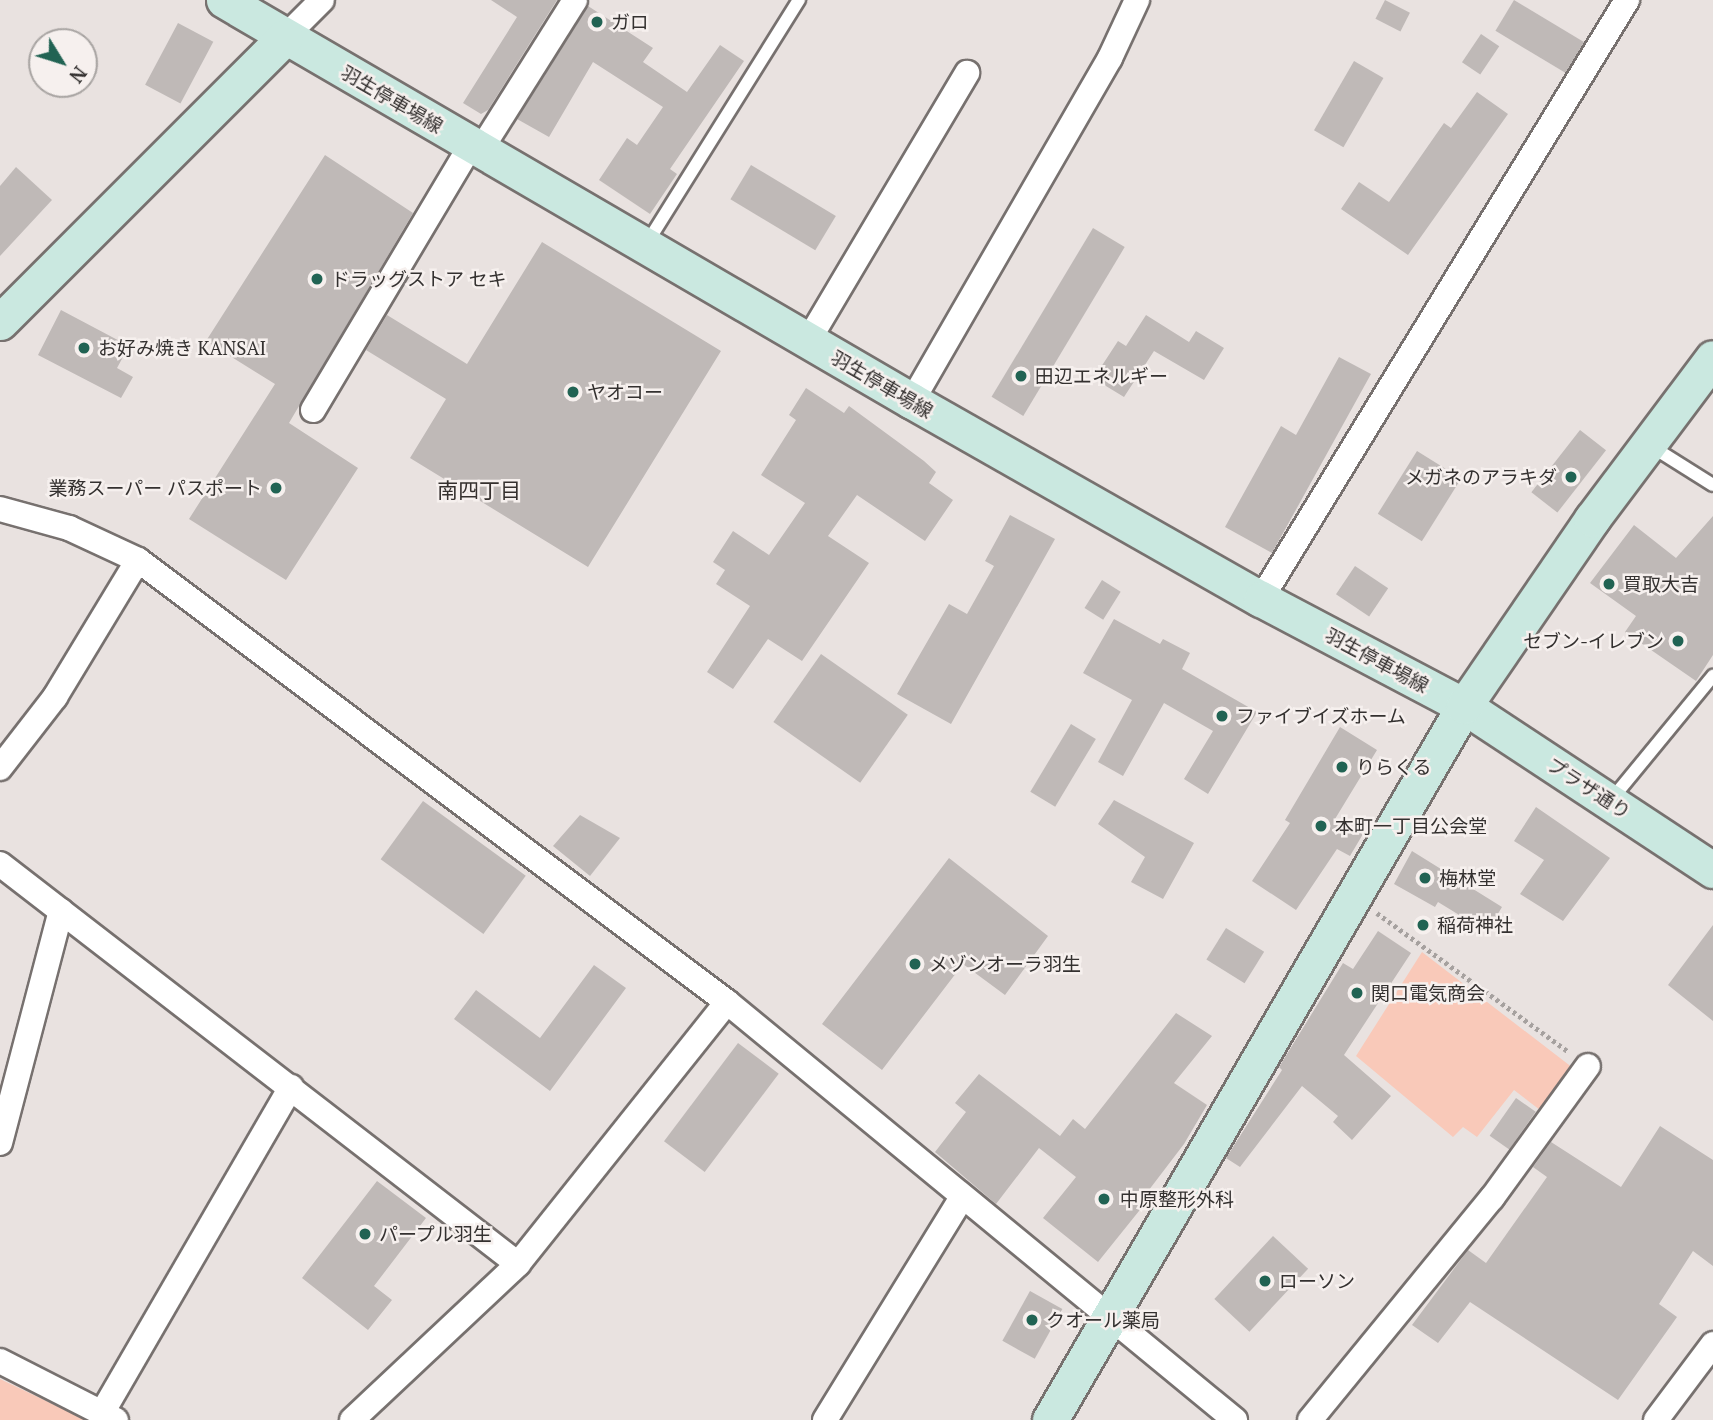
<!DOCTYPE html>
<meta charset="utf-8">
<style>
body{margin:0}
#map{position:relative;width:1713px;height:1420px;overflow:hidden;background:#e9e2e0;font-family:"PT Serif","Noto Sans JP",serif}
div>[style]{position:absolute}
.green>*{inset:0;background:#f9c9b9}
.building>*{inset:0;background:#bfb9b7;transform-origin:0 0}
.path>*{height:4.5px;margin-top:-2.25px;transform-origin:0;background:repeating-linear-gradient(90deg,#a6a19f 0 3.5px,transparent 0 7px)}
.roads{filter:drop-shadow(2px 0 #77716f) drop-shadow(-2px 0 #77716f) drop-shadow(0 2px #77716f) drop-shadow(0 -2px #77716f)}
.lane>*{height:12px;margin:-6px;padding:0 6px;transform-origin:6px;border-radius:6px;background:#fff}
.street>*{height:24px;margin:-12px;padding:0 12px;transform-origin:12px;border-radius:12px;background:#fff}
.secondary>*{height:35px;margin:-17.5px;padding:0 17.5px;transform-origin:17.5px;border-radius:17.5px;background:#cae8e0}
.dots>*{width:19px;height:19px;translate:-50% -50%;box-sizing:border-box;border:4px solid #f6f0ee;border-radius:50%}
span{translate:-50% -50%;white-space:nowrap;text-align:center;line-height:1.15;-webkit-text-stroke:5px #f6f0ee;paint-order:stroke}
.poi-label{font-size:19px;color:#343130}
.left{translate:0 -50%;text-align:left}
.right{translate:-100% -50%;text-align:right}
.street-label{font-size:19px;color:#343130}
.neighbourhood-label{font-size:21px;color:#35302e}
.north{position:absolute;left:28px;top:28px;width:70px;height:70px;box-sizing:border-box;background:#f6f0ee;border:2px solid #a8a4a2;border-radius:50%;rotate:128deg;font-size:19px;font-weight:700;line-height:28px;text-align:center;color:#343130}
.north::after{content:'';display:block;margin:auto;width:24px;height:32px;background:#216353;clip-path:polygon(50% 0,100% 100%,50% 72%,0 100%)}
</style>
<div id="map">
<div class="green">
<i style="clip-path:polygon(1422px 952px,1573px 1068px,1540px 1110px,1514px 1090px,1477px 1137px,1463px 1127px,1453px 1137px,1356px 1056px)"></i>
<i style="clip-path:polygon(0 1379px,86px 1420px,0 1420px)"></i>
</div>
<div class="building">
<i style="clip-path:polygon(491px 0,557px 0,488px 110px,481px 114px,463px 103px,517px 17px)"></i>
<i style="left:1385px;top:0;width:28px;height:21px;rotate:27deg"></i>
<i style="left:1514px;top:0;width:82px;height:36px;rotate:31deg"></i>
<i style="clip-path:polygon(588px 6px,653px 48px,643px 62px,687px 92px,720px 45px,744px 61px,670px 169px,677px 174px,650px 214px,599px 180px,627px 138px,637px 145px,663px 107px,593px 62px,549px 137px,517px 119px)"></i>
<i style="left:178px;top:23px;width:40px;height:70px;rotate:28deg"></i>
<i style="left:1481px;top:34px;width:22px;height:34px;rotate:34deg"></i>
<i style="left:1354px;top:61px;width:34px;height:80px;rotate:30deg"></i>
<i style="clip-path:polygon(1477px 92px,1508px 114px,1408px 255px,1341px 209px,1359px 182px,1389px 202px,1444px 123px,1451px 128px)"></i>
<i style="clip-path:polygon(325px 155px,413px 213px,289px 423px,358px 468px,286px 580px,189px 519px,275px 384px,206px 341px)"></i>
<i style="left:751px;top:165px;width:99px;height:40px;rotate:31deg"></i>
<i style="clip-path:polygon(16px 167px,52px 200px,0 256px,0 186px)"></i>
<i style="left:1093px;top:228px;width:37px;height:197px;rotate:31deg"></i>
<i style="clip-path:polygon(542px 242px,721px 351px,588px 567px,410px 458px,446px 399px,366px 350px,387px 315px,467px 364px)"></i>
<i style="clip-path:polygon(61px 310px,129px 346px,117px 368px,133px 377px,121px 398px,38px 355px)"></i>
<i style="clip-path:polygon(1146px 315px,1189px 342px,1196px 331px,1224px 348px,1204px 380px,1154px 351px,1124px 397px,1101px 383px,1108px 372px,1101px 367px,1118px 341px,1126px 346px)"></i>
<i style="clip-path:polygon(1339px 357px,1371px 374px,1272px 553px,1225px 527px,1281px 426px,1296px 435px)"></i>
<i style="clip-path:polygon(806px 388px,844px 413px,849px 406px,924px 461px,936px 472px,929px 483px,953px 500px,925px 541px,857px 495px,828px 536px,869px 563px,802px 661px,768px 639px,733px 689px,707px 672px,750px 606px,716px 584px,725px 570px,713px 562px,733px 531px,769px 555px,805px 503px,761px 475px,796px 420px,789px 415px)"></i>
<i style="left:1580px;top:430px;width:33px;height:79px;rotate:38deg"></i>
<i style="left:1417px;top:451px;width:52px;height:74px;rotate:32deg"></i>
<i style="clip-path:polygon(1010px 515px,1055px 539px,951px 724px,897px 694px,949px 604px,967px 614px,994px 566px,985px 561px)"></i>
<i style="clip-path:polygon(1713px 516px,1713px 655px,1696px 681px,1625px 632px,1636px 616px,1590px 583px,1634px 525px,1676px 558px)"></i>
<i style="left:1355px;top:566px;width:40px;height:34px;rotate:34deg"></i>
<i style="left:1102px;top:580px;width:22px;height:33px;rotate:32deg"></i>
<i style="clip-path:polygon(1114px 619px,1160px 644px,1163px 639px,1190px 653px,1182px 669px,1257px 712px,1208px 794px,1184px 779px,1213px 731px,1164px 703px,1123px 776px,1098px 762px,1132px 700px,1083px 673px)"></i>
<i style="left:821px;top:654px;width:106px;height:83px;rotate:35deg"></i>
<i style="left:1071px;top:724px;width:29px;height:79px;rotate:31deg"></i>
<i style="clip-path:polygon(1340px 727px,1377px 750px,1335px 819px,1363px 834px,1350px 856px,1337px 849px,1296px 910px,1252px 881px,1290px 823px,1285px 820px)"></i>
<i style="clip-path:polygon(1114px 800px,1194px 843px,1163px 899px,1131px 882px,1145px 857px,1098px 824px)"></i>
<i style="left:423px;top:801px;width:127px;height:72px;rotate:36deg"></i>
<i style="clip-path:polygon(1536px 807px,1610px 858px,1563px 921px,1520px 894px,1544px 860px,1514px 841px)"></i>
<i style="clip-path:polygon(580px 815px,620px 838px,590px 876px,553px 846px)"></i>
<i style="clip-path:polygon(1412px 851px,1502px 907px,1487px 932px,1438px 902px,1435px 907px,1394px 884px)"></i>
<i style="clip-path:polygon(949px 858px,1048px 936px,1005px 995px,963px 964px,882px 1070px,822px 1024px)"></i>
<i style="clip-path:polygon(1713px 925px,1713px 1021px,1668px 985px)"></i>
<i style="left:1226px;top:928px;width:45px;height:37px;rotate:32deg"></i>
<i style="clip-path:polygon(1378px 931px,1411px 953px,1344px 1055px,1391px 1096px,1352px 1140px,1333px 1122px,1338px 1116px,1302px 1086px,1240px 1167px,1226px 1158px,1282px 1070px,1279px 1067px,1343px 963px,1353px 969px)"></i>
<i style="clip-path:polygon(594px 965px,626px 988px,550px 1091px,454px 1019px,476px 990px,540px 1038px)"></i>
<i style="clip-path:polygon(1176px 1013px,1212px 1036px,1174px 1083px,1207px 1105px,1184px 1144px,1139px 1203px,1143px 1206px,1098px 1262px,1043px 1218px,1076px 1177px,1039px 1148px,996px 1204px,935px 1152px,966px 1112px,955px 1103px,979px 1074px,1060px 1136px,1073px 1119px,1085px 1129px)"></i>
<i style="left:738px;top:1043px;width:51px;height:123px;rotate:37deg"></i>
<i style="left:1516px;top:1098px;width:24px;height:46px;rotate:35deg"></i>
<i style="clip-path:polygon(1660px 1126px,1713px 1160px,1713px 1266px,1693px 1251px,1659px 1304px,1677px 1317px,1618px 1400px,1470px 1302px,1438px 1343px,1412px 1325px,1468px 1250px,1486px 1263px,1547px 1177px,1533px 1167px,1551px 1142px,1621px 1187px)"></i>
<i style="clip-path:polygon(377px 1181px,426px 1218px,374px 1286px,392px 1300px,368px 1330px,302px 1278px)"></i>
<i style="left:1273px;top:1236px;width:48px;height:86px;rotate:43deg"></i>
<i style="left:1030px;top:1291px;width:37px;height:57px;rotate:29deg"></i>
</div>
<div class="path">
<i style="left:1377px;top:913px;width:237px;rotate:35.9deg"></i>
</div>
<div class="roads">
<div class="lane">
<i style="left:647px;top:243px;width:287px;rotate:-58deg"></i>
<i style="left:1651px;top:446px;width:73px;rotate:32.2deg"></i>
<i style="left:1611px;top:800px;width:161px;rotate:-50.6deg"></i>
</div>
<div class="street">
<i style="left:285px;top:37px;width:52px;rotate:-45deg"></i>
<i style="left:480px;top:151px;width:178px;rotate:-57.8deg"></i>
<i style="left:808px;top:341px;width:312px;rotate:-59.3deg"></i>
<i style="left:912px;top:401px;width:396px;rotate:-60deg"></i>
<i style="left:1110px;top:58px;width:64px;rotate:-65deg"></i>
<i style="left:313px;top:410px;width:309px;rotate:-59.2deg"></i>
<i style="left:0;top:509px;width:72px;rotate:15.4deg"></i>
<i style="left:69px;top:528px;width:76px;rotate:24.9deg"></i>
<i style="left:138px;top:560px;width:736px;rotate:36.89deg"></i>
<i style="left:727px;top:1002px;width:658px;rotate:39.45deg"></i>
<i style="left:1261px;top:599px;width:702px;rotate:-58.57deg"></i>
<i style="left:0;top:768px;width:90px;rotate:-52.2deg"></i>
<i style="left:55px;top:697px;width:160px;rotate:-58.8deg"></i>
<i style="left:0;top:864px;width:654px;rotate:37.68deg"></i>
<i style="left:0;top:1143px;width:240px;rotate:-75.3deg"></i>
<i style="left:0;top:1361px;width:130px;rotate:27deg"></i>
<i style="left:102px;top:1413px;width:377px;rotate:-59.9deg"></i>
<i style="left:352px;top:1420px;width:228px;rotate:-43.2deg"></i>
<i style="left:518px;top:1264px;width:335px;rotate:-51.4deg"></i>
<i style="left:825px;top:1420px;width:262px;rotate:-58.4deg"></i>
<i style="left:1310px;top:1420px;width:287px;rotate:-50.7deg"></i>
<i style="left:1492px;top:1198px;width:163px;rotate:-54deg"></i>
<i style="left:1656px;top:1420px;width:95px;rotate:-53.1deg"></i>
</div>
<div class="secondary">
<i style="left:224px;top:0;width:796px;rotate:30.24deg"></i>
<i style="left:912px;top:401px;width:401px;rotate:29.6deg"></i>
<i style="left:1261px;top:599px;width:229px;rotate:27.8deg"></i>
<i style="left:1464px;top:706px;width:298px;rotate:33.4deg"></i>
<i style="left:0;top:322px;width:403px;rotate:-45deg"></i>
<i style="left:1050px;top:1420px;width:825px;rotate:-59.89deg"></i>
<i style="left:1464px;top:706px;width:227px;rotate:-55.6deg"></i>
<i style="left:1592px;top:519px;width:201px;rotate:-53.1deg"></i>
</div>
</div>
<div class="dots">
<i style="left:597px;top:22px;background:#216353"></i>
<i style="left:317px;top:279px;background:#216353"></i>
<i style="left:84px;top:348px;background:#216353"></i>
<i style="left:1021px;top:376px;background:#216353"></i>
<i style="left:573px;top:392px;background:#216353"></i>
<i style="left:1571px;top:477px;background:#216353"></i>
<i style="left:276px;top:488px;background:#216353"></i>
<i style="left:1609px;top:584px;background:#216353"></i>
<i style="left:1678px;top:641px;background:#216353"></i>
<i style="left:1222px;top:716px;background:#216353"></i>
<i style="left:1342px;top:767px;background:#216353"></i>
<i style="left:1321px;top:826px;background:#216353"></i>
<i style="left:1425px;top:878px;background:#216353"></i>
<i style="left:1423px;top:925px;background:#216353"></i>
<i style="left:915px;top:964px;background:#216353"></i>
<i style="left:1357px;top:993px;background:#216353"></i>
<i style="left:1104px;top:1199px;background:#216353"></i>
<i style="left:365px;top:1234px;background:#216353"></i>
<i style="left:1265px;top:1281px;background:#216353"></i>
<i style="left:1032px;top:1320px;background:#216353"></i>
</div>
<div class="poi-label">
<span class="left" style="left:611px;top:22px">ガロ</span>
<span class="left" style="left:331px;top:279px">ドラッグストア セキ</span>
<span class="left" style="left:98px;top:348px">お好み焼き KANSAI</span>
<span class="left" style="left:1035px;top:376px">田辺エネルギー</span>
<span class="left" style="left:587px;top:392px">ヤオコー</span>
<span class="right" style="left:1557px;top:477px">メガネのアラキダ</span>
<span class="right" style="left:262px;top:488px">業務スーパー パスポート</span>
<span class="left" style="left:1623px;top:584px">買取大吉</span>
<span class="right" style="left:1664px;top:641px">セブン-イレブン</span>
<span class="left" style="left:1236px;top:716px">ファイブイズホーム</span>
<span class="left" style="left:1356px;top:767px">りらくる</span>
<span class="left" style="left:1335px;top:826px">本町一丁目公会堂</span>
<span class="left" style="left:1439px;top:878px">梅林堂</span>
<span class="left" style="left:1437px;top:925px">稲荷神社</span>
<span class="left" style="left:929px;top:964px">メゾンオーラ羽生</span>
<span class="left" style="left:1371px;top:993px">関口電気商会</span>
<span class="left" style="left:1120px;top:1199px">中原整形外科</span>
<span class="left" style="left:379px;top:1234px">パープル羽生</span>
<span class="left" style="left:1279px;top:1281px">ローソン</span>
<span class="left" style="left:1046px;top:1320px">クオール薬局</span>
</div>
<div class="street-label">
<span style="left:392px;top:99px;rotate:30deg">羽生停車場線</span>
<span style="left:882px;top:384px;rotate:30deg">羽生停車場線</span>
<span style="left:1377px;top:660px;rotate:28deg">羽生停車場線</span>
<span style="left:1589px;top:788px;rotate:33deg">プラザ通り</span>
</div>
<div class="neighbourhood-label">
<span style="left:479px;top:490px">南四丁目</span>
</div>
<div class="north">N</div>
</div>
